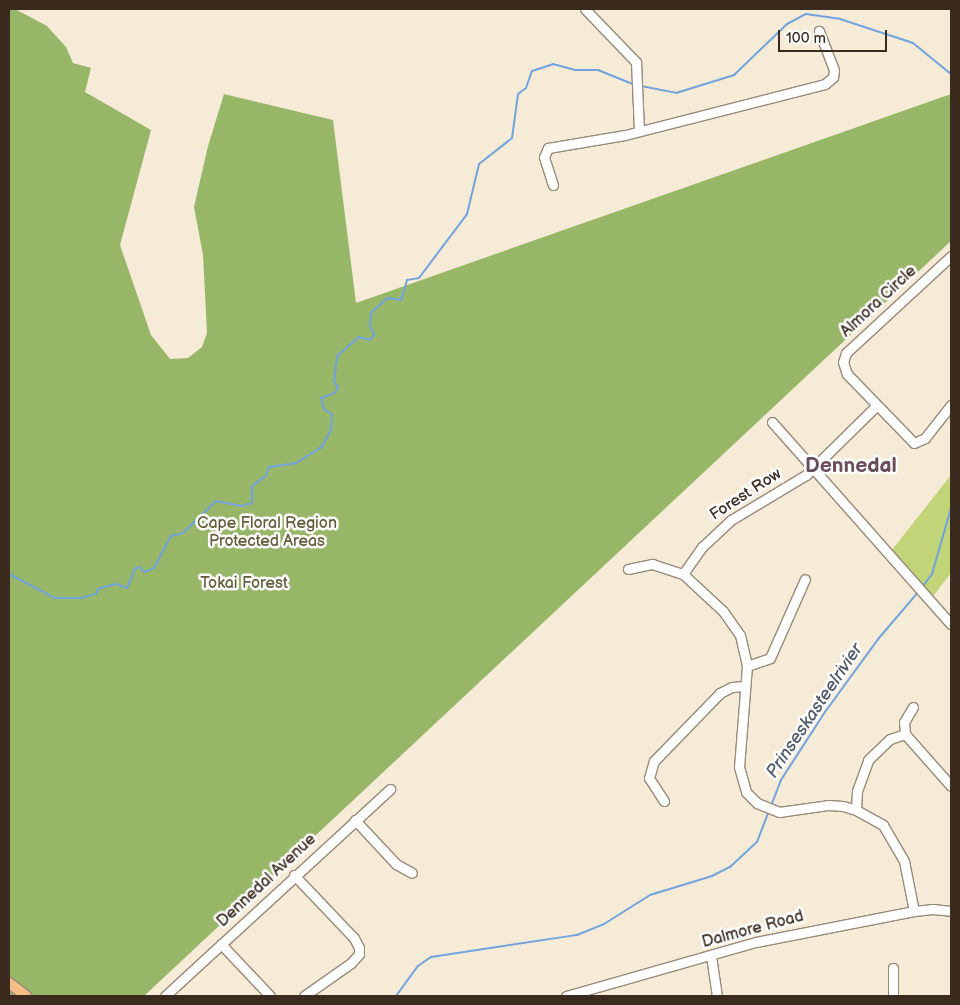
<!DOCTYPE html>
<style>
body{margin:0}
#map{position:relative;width:960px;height:1005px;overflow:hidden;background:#f6ebd7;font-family:"Balsamiq Sans",sans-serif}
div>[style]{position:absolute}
.green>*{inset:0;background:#c1d477}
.forest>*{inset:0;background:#98b668}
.stream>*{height:2px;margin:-1px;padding:0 1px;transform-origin:1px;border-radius:1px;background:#72a3dd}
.roads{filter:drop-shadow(1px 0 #988a7a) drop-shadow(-1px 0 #988a7a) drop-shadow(0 1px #988a7a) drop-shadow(0 -1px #988a7a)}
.minor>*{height:9px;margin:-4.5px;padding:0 4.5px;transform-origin:4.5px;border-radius:4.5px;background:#fff}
.major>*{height:10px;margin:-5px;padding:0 5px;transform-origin:5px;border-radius:5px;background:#f6be87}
span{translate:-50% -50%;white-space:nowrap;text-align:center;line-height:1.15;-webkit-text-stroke:5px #fff;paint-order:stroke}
.street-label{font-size:16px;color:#3b2a1e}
.park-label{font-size:16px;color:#635d39}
.water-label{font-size:18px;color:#515a6a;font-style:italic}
.district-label{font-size:21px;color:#6b4e5b;font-weight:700}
.frame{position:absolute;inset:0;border:10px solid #3b2a1e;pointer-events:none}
.scale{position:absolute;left:778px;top:30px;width:109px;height:22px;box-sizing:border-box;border:2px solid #3b2a1e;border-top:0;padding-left:6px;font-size:15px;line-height:18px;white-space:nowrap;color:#3b2a1e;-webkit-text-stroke:4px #fff;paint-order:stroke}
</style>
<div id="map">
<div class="green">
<i style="clip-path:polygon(951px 475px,951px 573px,930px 600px,888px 555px)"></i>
</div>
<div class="forest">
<i style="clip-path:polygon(9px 9px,15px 9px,47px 26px,66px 47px,73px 63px,91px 68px,85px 92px,151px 130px,120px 245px,151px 335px,170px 359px,188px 358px,202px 347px,207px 333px,203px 255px,194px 207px,208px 146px,224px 94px,333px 120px,356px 303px,951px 94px,951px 241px,144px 996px,9px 996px)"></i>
</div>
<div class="stream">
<i style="left:641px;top:86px;width:36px;rotate:11deg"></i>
<i style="left:676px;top:93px;width:61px;rotate:-17.2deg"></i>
<i style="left:734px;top:75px;width:74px;rotate:-43.9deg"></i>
<i style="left:787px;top:24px;width:21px;rotate:-28deg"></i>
<i style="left:806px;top:14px;width:34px;rotate:8deg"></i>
<i style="left:840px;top:19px;width:77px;rotate:18.2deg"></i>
<i style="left:913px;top:43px;width:49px;rotate:39.2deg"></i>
<i style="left:9px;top:574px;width:52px;rotate:27.6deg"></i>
<i style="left:55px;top:598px;width:26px"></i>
<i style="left:81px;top:598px;width:16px;rotate:-15deg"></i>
<i style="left:96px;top:594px;width:5px;rotate:-68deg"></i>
<i style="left:98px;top:589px;width:19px;rotate:-16deg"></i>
<i style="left:116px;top:584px;width:12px;rotate:20deg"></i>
<i style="left:127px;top:588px;width:21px;rotate:-67deg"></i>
<i style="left:135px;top:569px;width:4px;rotate:-27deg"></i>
<i style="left:139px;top:567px;width:8px;rotate:40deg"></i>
<i style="left:145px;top:572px;width:10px;rotate:-24deg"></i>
<i style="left:154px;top:568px;width:36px;rotate:-62deg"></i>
<i style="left:171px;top:536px;width:12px;rotate:-14deg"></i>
<i style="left:183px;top:533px;width:46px;rotate:-44.1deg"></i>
<i style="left:216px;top:501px;width:25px;rotate:11deg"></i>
<i style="left:241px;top:506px;width:11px;rotate:-15deg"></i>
<i style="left:252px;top:503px;width:17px;rotate:-90deg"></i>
<i style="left:252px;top:486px;width:17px;rotate:-36deg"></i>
<i style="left:266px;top:476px;width:9px;rotate:-72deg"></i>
<i style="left:269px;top:467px;width:27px;rotate:-8deg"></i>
<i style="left:296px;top:463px;width:31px;rotate:-32deg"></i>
<i style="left:322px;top:447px;width:20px;rotate:-63deg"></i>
<i style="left:331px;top:429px;width:15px;rotate:-86deg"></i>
<i style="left:332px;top:414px;width:9px;rotate:-148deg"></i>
<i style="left:324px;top:409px;width:11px;rotate:-105deg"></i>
<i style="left:321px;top:398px;width:15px;rotate:-20deg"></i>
<i style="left:335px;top:393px;width:7px;rotate:-63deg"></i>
<i style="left:338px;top:387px;width:6px;rotate:-129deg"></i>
<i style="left:334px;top:382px;width:26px;rotate:-83deg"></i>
<i style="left:337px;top:356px;width:29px;rotate:-41deg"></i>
<i style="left:359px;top:337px;width:11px;rotate:15deg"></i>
<i style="left:370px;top:340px;width:6px;rotate:-51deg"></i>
<i style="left:374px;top:335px;width:11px;rotate:-112deg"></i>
<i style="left:370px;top:325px;width:12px;rotate:-85deg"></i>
<i style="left:371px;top:313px;width:22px;rotate:-43deg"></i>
<i style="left:387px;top:298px;width:14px;rotate:8deg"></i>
<i style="left:401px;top:300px;width:21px;rotate:-73deg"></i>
<i style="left:407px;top:280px;width:12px;rotate:-9deg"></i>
<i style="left:419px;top:278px;width:80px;rotate:-53.1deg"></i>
<i style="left:467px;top:214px;width:51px;rotate:-76.5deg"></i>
<i style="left:479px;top:164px;width:42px;rotate:-38.2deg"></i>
<i style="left:512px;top:138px;width:44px;rotate:-82.2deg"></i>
<i style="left:518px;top:94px;width:10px;rotate:-37deg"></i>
<i style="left:526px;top:88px;width:18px;rotate:-71deg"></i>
<i style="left:532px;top:71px;width:22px;rotate:-18deg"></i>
<i style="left:553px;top:64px;width:23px;rotate:15deg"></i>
<i style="left:575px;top:70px;width:23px"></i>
<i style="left:598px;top:70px;width:38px;rotate:22deg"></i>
<i style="left:922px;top:587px;width:16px;rotate:-52deg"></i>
<i style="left:932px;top:574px;width:69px;rotate:-73.9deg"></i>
<i style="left:771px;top:806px;width:28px;rotate:-69deg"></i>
<i style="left:781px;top:780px;width:81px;rotate:-57.1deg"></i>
<i style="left:825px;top:712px;width:92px;rotate:-53.9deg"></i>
<i style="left:879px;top:638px;width:62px;rotate:-49.6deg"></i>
<i style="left:396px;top:996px;width:37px;rotate:-54deg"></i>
<i style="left:418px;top:966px;width:16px;rotate:-35deg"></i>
<i style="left:431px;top:957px;width:148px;rotate:-8.6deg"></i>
<i style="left:577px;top:935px;width:29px;rotate:-22deg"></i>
<i style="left:604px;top:924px;width:54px;rotate:-32.2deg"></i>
<i style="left:650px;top:895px;width:65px;rotate:-17deg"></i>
<i style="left:712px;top:876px;width:20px;rotate:-27deg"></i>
<i style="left:730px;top:867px;width:37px;rotate:-43deg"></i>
<i style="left:757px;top:842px;width:33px;rotate:-69deg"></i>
</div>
<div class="roads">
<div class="minor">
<i style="left:585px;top:9px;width:74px;rotate:46.1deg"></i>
<i style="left:636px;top:62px;width:68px;rotate:87.5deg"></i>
<i style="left:553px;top:185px;width:29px;rotate:-108deg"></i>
<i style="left:544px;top:157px;width:10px;rotate:-66deg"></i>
<i style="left:548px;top:148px;width:78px;rotate:-9.6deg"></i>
<i style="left:625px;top:135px;width:206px;rotate:-14.3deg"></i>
<i style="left:825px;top:84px;width:11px;rotate:-41deg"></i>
<i style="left:833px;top:77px;width:7px;rotate:-82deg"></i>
<i style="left:834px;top:70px;width:42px;rotate:-111deg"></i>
<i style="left:951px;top:256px;width:143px;rotate:137.3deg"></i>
<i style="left:846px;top:353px;width:9px;rotate:108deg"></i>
<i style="left:843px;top:362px;width:13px;rotate:72deg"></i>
<i style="left:847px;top:374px;width:96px;rotate:45.8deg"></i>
<i style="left:914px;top:443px;width:12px;rotate:-24deg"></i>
<i style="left:925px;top:438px;width:42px;rotate:-51.8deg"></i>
<i style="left:772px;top:422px;width:270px;rotate:48.5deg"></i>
<i style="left:628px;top:569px;width:25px;rotate:-12deg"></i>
<i style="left:652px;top:564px;width:33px;rotate:18deg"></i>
<i style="left:683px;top:574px;width:54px;rotate:42.8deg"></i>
<i style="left:723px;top:611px;width:29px;rotate:55deg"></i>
<i style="left:740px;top:635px;width:32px;rotate:77deg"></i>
<i style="left:747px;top:666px;width:101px;rotate:94.5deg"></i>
<i style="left:739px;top:767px;width:26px;rotate:74deg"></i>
<i style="left:746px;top:792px;width:16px;rotate:45deg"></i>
<i style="left:757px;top:803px;width:24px;rotate:22deg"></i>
<i style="left:779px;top:812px;width:49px;rotate:-8.1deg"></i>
<i style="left:828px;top:805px;width:15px;rotate:4deg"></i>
<i style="left:843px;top:806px;width:14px;rotate:17deg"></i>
<i style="left:856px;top:810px;width:31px;rotate:29deg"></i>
<i style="left:883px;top:825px;width:42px;rotate:59.7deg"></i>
<i style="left:904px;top:861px;width:51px;rotate:78.7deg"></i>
<i style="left:683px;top:574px;width:33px;rotate:-55deg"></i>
<i style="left:702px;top:547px;width:40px;rotate:-43deg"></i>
<i style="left:731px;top:520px;width:87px;rotate:-31deg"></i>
<i style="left:806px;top:475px;width:98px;rotate:-44.6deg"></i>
<i style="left:747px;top:666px;width:24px;rotate:-19deg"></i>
<i style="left:770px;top:658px;width:86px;rotate:-66.1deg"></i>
<i style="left:913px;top:707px;width:17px;rotate:121deg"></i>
<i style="left:904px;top:722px;width:12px;rotate:85deg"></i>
<i style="left:905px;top:734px;width:69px;rotate:48.5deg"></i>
<i style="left:664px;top:801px;width:27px;rotate:-123deg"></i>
<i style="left:649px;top:778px;width:18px;rotate:-74deg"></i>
<i style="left:654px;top:761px;width:95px;rotate:-45.9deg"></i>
<i style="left:720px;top:693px;width:13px;rotate:-27deg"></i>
<i style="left:732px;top:687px;width:13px;rotate:-4deg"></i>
<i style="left:856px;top:810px;width:19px;rotate:-87deg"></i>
<i style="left:857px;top:791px;width:33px;rotate:-70deg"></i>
<i style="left:868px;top:760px;width:30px;rotate:-44deg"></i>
<i style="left:890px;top:739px;width:16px;rotate:-18deg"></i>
<i style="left:355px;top:820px;width:60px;rotate:47deg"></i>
<i style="left:396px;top:864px;width:18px;rotate:29deg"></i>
<i style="left:294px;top:875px;width:87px;rotate:46.4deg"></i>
<i style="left:354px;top:938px;width:11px;rotate:63deg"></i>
<i style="left:359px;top:948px;width:6px;rotate:90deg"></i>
<i style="left:359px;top:954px;width:12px;rotate:132deg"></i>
<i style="left:351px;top:963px;width:57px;rotate:144.9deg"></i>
<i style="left:221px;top:944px;width:71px;rotate:46.7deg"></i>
<i style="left:711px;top:956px;width:40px;rotate:81.5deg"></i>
<i style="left:893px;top:968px;width:28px;rotate:90deg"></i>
<i style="left:165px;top:996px;width:306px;rotate:-42.6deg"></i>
<i style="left:566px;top:996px;width:198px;rotate:-15.9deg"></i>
<i style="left:756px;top:942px;width:161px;rotate:-11.1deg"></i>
<i style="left:914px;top:911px;width:19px;rotate:-6deg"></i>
<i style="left:933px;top:909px;width:18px;rotate:6deg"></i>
</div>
<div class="major">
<i style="left:9px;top:983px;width:21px;rotate:37deg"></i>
</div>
</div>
<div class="street-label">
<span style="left:879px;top:302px;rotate:-43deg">Almora Circle</span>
<span style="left:746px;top:495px;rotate:-33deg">Forest Row</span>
<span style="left:267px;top:881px;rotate:-43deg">Dennedal Avenue</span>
<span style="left:753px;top:930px;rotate:-15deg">Dalmore Road</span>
</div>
<div class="park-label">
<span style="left:267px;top:533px">Cape Floral Region<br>Protected Areas</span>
<span style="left:244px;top:584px">Tokai Forest</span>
</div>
<div class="water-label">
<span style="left:815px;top:711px;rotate:-56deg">Prinseskasteelrivier</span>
</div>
<div class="district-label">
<span style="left:851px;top:466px">Dennedal</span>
</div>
<div class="frame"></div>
<div class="scale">100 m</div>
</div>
